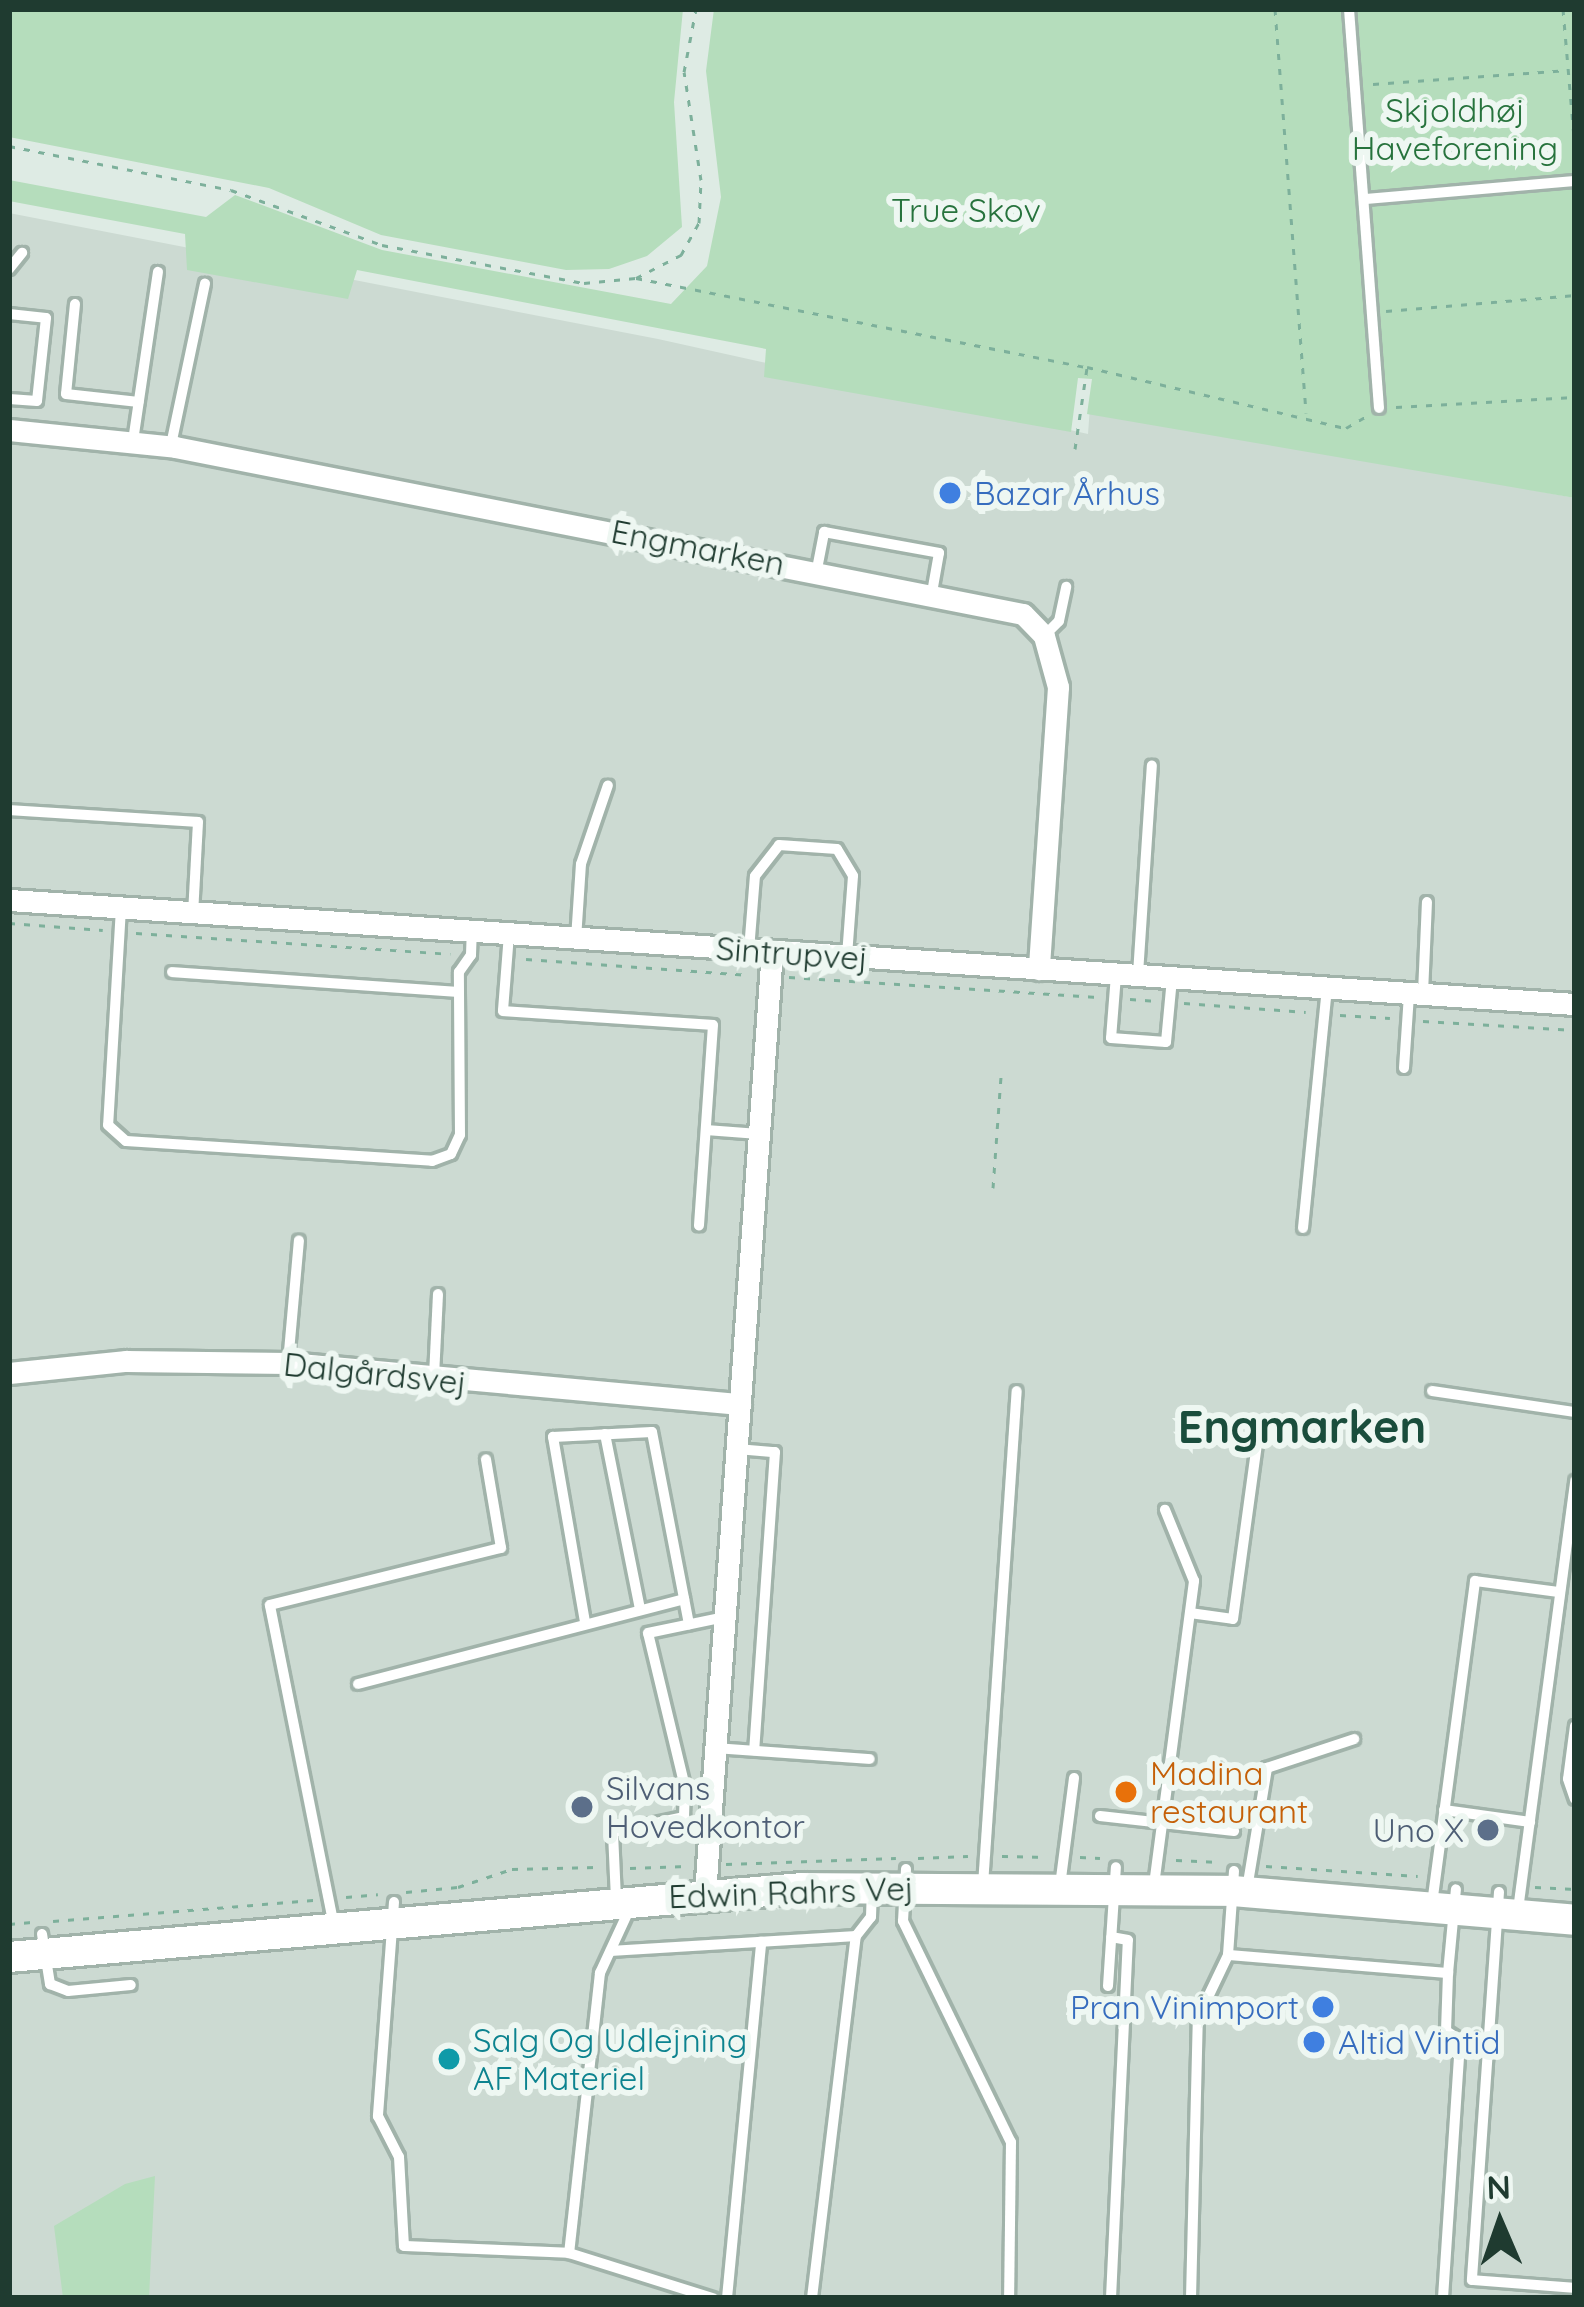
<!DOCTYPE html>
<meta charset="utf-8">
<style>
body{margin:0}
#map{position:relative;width:1584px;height:2307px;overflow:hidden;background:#deebe4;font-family:Quicksand,sans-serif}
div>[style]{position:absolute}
.built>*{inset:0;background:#ccdad2}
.green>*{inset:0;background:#b5ddbc}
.path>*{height:3px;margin-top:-1.5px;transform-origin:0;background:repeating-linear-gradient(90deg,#7db09b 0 6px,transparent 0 15px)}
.roads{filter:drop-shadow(3px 0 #a1b3aa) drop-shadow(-3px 0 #a1b3aa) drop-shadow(0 3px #a1b3aa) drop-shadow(0 -3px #a1b3aa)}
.lane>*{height:10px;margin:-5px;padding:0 5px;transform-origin:5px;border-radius:5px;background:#fff}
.street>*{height:21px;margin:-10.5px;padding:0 10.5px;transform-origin:10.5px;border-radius:10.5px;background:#fff}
.secondary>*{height:30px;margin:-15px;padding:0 15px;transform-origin:15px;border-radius:15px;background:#fff}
.dots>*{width:33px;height:33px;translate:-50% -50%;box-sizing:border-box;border:6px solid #eef7f2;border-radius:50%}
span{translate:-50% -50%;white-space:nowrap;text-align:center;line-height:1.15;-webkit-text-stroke:12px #eef7f2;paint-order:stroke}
.park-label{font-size:33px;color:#27733d}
.shop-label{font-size:33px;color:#366cbe}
.left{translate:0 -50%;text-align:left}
.right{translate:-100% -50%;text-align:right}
.street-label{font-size:33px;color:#1f3b30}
.food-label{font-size:33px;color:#c56008}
.service-label{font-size:33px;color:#4e5e75}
.culture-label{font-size:33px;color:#0d838f}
.district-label{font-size:45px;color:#1a4d3c;font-weight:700}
.frame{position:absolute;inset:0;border:12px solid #1f3b30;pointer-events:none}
.north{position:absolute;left:1440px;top:2163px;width:120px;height:120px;-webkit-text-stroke:9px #eef7f2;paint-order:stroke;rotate:358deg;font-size:33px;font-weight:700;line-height:48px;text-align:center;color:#1f3b30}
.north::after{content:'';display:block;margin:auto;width:42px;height:54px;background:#1f3b30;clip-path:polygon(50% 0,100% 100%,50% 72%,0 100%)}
</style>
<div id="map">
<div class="built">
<i style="clip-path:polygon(9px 213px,658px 339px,1088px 434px,1090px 407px,1575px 498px,1575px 2298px,9px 2298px)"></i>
</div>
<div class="green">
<i style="clip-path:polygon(9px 9px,683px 9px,674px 102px,682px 227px,647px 256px,609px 269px,566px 270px,381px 235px,269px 188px,9px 137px)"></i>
<i style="clip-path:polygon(714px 9px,1575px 9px,1575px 498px,1087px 414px,1092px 379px,1078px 378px,1071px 432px,764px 377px,766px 349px,357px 270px,348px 299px,187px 270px,185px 234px,9px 201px,9px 180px,206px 217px,235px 195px,382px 250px,671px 304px,707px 266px,721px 197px,706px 71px)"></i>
<i style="clip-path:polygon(155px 2176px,149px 2298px,63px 2298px,54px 2226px,125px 2184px)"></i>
</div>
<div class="path">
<i style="left:1275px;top:9px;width:405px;rotate:85.6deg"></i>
<i style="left:1563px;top:9px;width:140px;rotate:85.1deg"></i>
<i style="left:1373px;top:84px;width:196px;rotate:-4.1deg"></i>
<i style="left:9px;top:146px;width:226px;rotate:11.2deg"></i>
<i style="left:231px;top:190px;width:161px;rotate:20deg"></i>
<i style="left:382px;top:245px;width:206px;rotate:10.7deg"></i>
<i style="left:584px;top:283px;width:52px;rotate:-5.5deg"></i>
<i style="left:636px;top:278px;width:51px;rotate:-27.1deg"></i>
<i style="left:681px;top:255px;width:37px;rotate:-61deg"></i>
<i style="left:699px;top:223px;width:43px;rotate:-87.3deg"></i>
<i style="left:701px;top:180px;width:109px;rotate:-98.9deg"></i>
<i style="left:684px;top:72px;width:64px;rotate:-79.2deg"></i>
<i style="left:636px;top:278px;width:460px;rotate:11.2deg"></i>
<i style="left:1087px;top:367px;width:266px;rotate:13.3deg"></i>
<i style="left:1346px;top:428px;width:22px;rotate:-30deg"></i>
<i style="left:1386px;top:311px;width:190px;rotate:-4.8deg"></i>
<i style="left:1396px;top:407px;width:179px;rotate:-3.2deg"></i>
<i style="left:1075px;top:449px;width:82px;rotate:-81.6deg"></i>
<i style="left:9px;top:923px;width:94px;rotate:4.3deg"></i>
<i style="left:136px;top:933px;width:315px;rotate:3.8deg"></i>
<i style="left:526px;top:959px;width:224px;rotate:4.1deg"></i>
<i style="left:789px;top:977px;width:309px;rotate:3.7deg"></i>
<i style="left:1130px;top:999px;width:27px;rotate:4deg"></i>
<i style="left:1184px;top:1003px;width:122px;rotate:4.2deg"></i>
<i style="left:1340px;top:1015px;width:50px;rotate:3.4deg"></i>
<i style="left:1423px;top:1021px;width:152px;rotate:3.4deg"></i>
<i style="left:993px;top:1188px;width:112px;rotate:-85.9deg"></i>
<i style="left:1002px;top:1856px;width:44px;rotate:1.3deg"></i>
<i style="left:1080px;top:1857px;width:20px;rotate:3deg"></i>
<i style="left:918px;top:1858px;width:50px;rotate:-2.3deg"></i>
<i style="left:1176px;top:1860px;width:44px;rotate:2.6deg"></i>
<i style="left:726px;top:1864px;width:170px;rotate:-2deg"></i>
<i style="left:1266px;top:1866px;width:152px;rotate:3.8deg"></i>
<i style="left:630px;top:1868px;width:57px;rotate:-2deg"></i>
<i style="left:1535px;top:1887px;width:40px;rotate:2.9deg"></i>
<i style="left:406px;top:1892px;width:52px;rotate:-5.5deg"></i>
<i style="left:458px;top:1887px;width:57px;rotate:-18.4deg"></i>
<i style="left:512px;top:1869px;width:85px;rotate:-1.3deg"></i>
<i style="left:346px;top:1897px;width:32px;rotate:-5deg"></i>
<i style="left:53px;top:1921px;width:261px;rotate:-4.6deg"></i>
<i style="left:9px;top:1924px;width:23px;rotate:-5deg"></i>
</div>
<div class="roads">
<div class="lane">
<i style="left:1349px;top:9px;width:400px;rotate:85.7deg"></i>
<i style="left:1365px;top:199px;width:211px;rotate:-4.9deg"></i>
<i style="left:9px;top:269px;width:21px;rotate:-51deg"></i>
<i style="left:75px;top:304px;width:90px;rotate:95.7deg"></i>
<i style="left:66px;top:394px;width:73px;rotate:6.3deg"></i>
<i style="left:9px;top:314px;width:37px;rotate:6deg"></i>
<i style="left:46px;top:318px;width:83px;rotate:96.2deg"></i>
<i style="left:37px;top:401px;width:28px;rotate:-176deg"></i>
<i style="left:133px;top:441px;width:171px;rotate:-81.6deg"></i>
<i style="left:171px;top:445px;width:165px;rotate:-78.1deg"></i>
<i style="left:817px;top:569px;width:38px;rotate:-79deg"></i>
<i style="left:824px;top:532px;width:117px;rotate:10.3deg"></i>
<i style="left:939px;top:553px;width:39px;rotate:100deg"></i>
<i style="left:1044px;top:636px;width:21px;rotate:-45deg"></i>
<i style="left:1059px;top:621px;width:35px;rotate:-78deg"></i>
<i style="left:9px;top:810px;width:189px;rotate:3.6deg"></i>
<i style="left:198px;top:822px;width:91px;rotate:93.1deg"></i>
<i style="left:121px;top:908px;width:217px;rotate:93.4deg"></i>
<i style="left:108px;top:1125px;width:24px;rotate:42deg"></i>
<i style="left:126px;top:1141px;width:307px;rotate:3.7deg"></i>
<i style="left:432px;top:1161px;width:20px;rotate:-20deg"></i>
<i style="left:451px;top:1154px;width:21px;rotate:-65deg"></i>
<i style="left:460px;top:1135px;width:163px;rotate:-90.4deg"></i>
<i style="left:459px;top:972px;width:21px;rotate:-55deg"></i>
<i style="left:471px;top:955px;width:23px;rotate:-88deg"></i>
<i style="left:509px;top:934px;width:77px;rotate:94.5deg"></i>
<i style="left:503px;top:1011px;width:210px;rotate:3.8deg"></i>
<i style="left:713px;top:1025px;width:201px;rotate:94deg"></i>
<i style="left:576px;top:939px;width:75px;rotate:-86.2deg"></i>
<i style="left:581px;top:864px;width:83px;rotate:-71.1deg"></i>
<i style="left:749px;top:950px;width:74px;rotate:-85.4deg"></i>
<i style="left:755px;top:876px;width:39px;rotate:-52deg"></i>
<i style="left:779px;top:845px;width:58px;rotate:3.9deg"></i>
<i style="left:837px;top:849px;width:31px;rotate:59deg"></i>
<i style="left:853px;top:876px;width:80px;rotate:94.3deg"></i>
<i style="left:172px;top:972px;width:286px;rotate:4deg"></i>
<i style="left:1138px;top:974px;width:209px;rotate:-86.2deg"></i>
<i style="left:1116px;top:975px;width:63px;rotate:94.5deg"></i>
<i style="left:1111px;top:1038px;width:55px;rotate:4.2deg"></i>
<i style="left:1166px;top:1042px;width:63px;rotate:-84.6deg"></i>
<i style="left:1423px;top:993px;width:91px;rotate:-87.5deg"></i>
<i style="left:1404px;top:1068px;width:73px;rotate:-86.1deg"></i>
<i style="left:706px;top:1130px;width:53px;rotate:4.3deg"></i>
<i style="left:1303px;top:1228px;width:240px;rotate:-84.3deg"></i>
<i style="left:288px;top:1363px;width:123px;rotate:-84.9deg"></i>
<i style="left:434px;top:1376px;width:82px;rotate:-87.2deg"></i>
<i style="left:1432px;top:1391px;width:145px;rotate:8.4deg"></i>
<i style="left:605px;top:1434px;width:178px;rotate:78.7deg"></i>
<i style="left:737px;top:1449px;width:38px;rotate:5deg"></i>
<i style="left:775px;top:1452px;width:299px;rotate:94deg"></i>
<i style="left:1190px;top:1613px;width:43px;rotate:7.9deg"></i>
<i style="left:1233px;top:1619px;width:185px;rotate:-82.2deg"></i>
<i style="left:585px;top:1622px;width:188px;rotate:-99.8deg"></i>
<i style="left:553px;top:1437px;width:99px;rotate:-2.9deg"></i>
<i style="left:652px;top:1432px;width:196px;rotate:79.1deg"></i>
<i style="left:358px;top:1684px;width:337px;rotate:-14.6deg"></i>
<i style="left:1575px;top:1726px;width:53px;rotate:97.5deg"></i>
<i style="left:1568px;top:1779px;width:21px;rotate:71deg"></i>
<i style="left:716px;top:1748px;width:154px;rotate:4.1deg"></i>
<i style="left:1444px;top:1810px;width:87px;rotate:7.9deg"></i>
<i style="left:1100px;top:1816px;width:135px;rotate:6.4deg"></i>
<i style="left:906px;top:1869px;width:52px;rotate:93.3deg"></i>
<i style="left:903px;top:1921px;width:246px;rotate:64deg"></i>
<i style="left:1011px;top:2142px;width:156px;rotate:90.7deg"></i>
<i style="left:1234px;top:1871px;width:84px;rotate:94.1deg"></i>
<i style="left:1228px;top:1955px;width:221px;rotate:4.7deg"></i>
<i style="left:1448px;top:1973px;width:84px;rotate:-84.6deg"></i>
<i style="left:983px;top:1885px;width:495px;rotate:-86.1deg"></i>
<i style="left:1154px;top:1885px;width:307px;rotate:-82.5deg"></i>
<i style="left:1194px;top:1581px;width:77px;rotate:-112.2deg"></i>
<i style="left:1060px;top:1886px;width:109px;rotate:-82.6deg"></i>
<i style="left:1247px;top:1889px;width:123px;rotate:-80.6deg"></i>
<i style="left:1267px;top:1768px;width:92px;rotate:-18.4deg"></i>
<i style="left:1499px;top:1892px;width:389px;rotate:94deg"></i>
<i style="left:1472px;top:2280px;width:103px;rotate:4.4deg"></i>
<i style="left:616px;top:1899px;width:67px;rotate:-92.6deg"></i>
<i style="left:613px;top:1832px;width:73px;rotate:-11.9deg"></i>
<i style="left:684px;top:1817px;width:30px;rotate:-88deg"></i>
<i style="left:685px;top:1787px;width:158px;rotate:-103.5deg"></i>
<i style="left:648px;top:1633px;width:79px;rotate:-11.7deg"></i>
<i style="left:394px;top:1902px;width:215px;rotate:94.3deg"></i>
<i style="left:378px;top:2116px;width:46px;rotate:62.9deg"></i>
<i style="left:399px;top:2157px;width:89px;rotate:86.8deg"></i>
<i style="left:404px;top:2246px;width:165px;rotate:2.4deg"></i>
<i style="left:1432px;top:1904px;width:326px;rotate:-82.4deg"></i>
<i style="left:1475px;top:1581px;width:85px;rotate:7.5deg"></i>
<i style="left:630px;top:1908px;width:72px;rotate:114.8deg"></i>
<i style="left:600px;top:1973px;width:282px;rotate:96.3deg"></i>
<i style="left:569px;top:2253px;width:151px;rotate:17.4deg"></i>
<i style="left:1518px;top:1910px;width:433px;rotate:-82.4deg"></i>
<i style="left:334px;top:1926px;width:327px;rotate:-101.3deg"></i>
<i style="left:270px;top:1605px;width:238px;rotate:-13.9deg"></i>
<i style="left:501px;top:1548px;width:90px;rotate:-99.6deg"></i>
<i style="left:42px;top:1934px;width:51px;rotate:80.9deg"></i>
<i style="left:50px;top:1984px;width:19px;rotate:21deg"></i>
<i style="left:68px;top:1991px;width:63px;rotate:-5.4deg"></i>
<i style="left:611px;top:1951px;width:245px;rotate:-3.5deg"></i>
<i style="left:1108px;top:1986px;width:119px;rotate:-86.2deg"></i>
<i style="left:727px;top:2298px;width:358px;rotate:-84.5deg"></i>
<i style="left:812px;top:2298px;width:365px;rotate:-83.1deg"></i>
<i style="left:856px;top:1936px;width:24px;rotate:-52deg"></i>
<i style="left:871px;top:1917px;width:28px;rotate:-88deg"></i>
<i style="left:1111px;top:2298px;width:358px;rotate:-87.3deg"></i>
<i style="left:1128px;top:1940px;width:17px;rotate:-170deg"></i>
<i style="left:1191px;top:2298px;width:280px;rotate:-88.6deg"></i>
<i style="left:1198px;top:2018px;width:70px;rotate:-64.5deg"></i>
<i style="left:1443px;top:2298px;width:259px;rotate:-86.2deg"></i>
<i style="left:1460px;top:2040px;width:17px;rotate:-147deg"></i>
<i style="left:1446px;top:2031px;width:58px;rotate:-88deg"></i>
</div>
<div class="street">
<i style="left:9px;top:430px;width:167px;rotate:5.8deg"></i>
<i style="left:175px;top:447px;width:864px;rotate:11.14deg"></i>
<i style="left:1023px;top:614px;width:30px;rotate:46deg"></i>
<i style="left:1044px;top:636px;width:53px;rotate:74.6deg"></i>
<i style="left:1058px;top:687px;width:283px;rotate:93.9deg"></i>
<i style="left:9px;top:900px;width:1569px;rotate:3.8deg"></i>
<i style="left:9px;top:1373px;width:118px;rotate:-5.9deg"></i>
<i style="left:126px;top:1361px;width:162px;rotate:0.7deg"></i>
<i style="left:288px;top:1363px;width:454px;rotate:5.2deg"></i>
<i style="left:705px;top:1894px;width:945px;rotate:-85.94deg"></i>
</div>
<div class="secondary">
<i style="left:9px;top:1957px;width:797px;rotate:-4.97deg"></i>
<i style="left:803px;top:1888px;width:430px;rotate:0.4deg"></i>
<i style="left:1233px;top:1891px;width:343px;rotate:4.8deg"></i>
</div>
</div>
<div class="dots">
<i style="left:950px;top:493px;background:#3f7fe0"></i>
<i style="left:1126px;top:1792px;background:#e8710a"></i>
<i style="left:582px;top:1807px;background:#5c6f8a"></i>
<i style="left:1488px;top:1830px;background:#5c6f8a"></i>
<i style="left:1323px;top:2007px;background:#3f7fe0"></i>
<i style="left:1314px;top:2042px;background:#3f7fe0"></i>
<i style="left:449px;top:2059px;background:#0f9aa8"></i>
</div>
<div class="park-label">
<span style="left:1455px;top:129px">Skjoldhøj<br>Haveforening</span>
<span style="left:966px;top:210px">True Skov</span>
</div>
<div class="shop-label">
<span class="left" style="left:974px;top:493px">Bazar Århus</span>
<span class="right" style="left:1299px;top:2007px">Pran Vinimport</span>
<span class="left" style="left:1338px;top:2042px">Altid Vintid</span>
</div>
<div class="street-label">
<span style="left:698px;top:547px;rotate:11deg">Engmarken</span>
<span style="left:792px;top:953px;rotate:4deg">Sintrupvej</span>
<span style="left:375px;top:1373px;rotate:6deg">Dalgårdsvej</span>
<span style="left:791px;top:1892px;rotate:-2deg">Edwin Rahrs Vej</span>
</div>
<div class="food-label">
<span class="left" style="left:1150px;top:1792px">Madina<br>restaurant</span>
</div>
<div class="service-label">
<span class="left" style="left:606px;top:1807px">Silvans<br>Hovedkontor</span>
<span class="right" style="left:1464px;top:1830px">Uno X</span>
</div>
<div class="culture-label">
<span class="left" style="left:473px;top:2059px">Salg Og Udlejning<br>AF Materiel</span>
</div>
<div class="district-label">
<span style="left:1302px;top:1427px">Engmarken</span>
</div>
<div class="frame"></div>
<div class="north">N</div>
</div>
